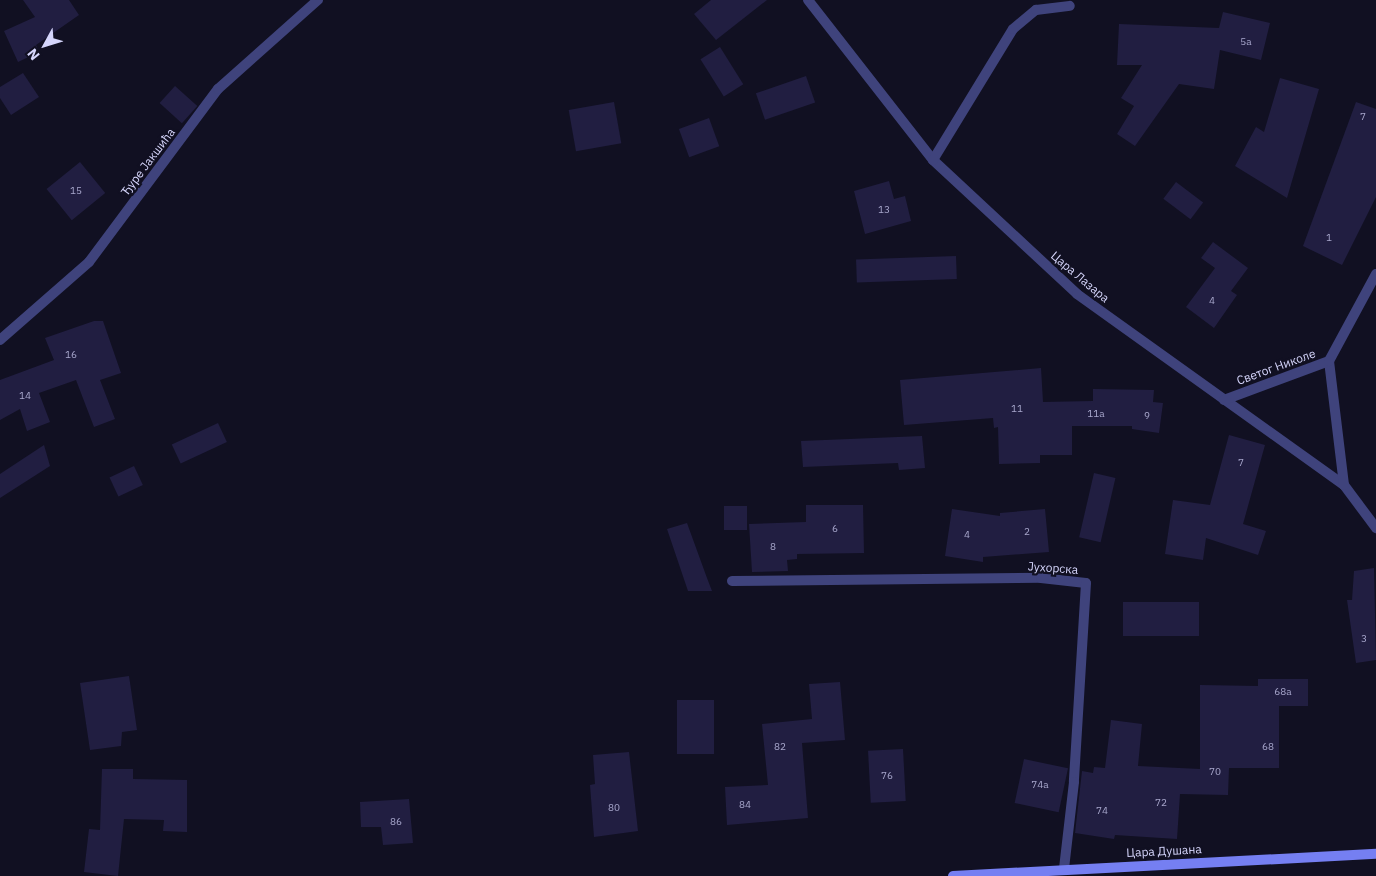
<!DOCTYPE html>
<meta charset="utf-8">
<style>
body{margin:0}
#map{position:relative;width:1376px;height:876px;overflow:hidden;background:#111022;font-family:"IBM Plex Sans",sans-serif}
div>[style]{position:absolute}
.building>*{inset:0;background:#211e41;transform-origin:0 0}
.street>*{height:10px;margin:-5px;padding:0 5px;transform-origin:5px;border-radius:5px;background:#3f437c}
.secondary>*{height:10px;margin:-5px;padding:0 5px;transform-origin:5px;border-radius:5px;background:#757ff2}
span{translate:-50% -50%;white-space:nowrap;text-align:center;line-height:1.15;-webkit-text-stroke:4.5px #111022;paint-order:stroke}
.number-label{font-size:10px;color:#a8a7cc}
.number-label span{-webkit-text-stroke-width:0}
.street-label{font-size:12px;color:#d5d5fb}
.north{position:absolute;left:20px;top:20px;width:50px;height:50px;-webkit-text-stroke:4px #111022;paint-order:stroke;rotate:231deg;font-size:14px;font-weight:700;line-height:20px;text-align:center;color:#d5d5fb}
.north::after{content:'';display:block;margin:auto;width:18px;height:22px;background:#d5d5fb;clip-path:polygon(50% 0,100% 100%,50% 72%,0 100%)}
</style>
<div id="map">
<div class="building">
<i style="clip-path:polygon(23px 0,69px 0,79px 15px,36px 45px,39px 52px,18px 62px,4px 31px,35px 17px)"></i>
<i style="clip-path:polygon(711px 0,767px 0,716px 40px,694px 14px)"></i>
<i style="clip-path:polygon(1223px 12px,1270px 23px,1261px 60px,1220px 50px,1214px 89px,1179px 84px,1135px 146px,1117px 134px,1134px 106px,1121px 98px,1142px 65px,1117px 65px,1119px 24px,1219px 28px)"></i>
<i style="left:720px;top:47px;width:44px;height:23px;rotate:58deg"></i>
<i style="clip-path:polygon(23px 73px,39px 97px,11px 115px,0 98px,0 87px)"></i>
<i style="left:806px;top:76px;width:28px;height:53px;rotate:71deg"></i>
<i style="clip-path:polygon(1280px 78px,1319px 89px,1287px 198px,1235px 166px,1256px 127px,1264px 132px)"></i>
<i style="left:175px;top:86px;width:30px;height:23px;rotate:42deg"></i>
<i style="left:614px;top:102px;width:42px;height:46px;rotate:80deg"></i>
<i style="clip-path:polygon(1356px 102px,1376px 109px,1376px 197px,1342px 265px,1303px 246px)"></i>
<i style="left:709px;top:118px;width:30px;height:32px;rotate:70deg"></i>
<i style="left:80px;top:162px;width:40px;height:43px;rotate:51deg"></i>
<i style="clip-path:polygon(889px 181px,894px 199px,905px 196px,911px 221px,865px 234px,854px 191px)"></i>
<i style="left:1176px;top:182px;width:34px;height:21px;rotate:37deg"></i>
<i style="clip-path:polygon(1213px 242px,1248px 268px,1231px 291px,1237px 295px,1214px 328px,1186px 307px,1215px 268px,1201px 258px)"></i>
<i style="left:956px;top:256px;width:23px;height:100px;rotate:88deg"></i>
<i style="clip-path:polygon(94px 321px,103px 321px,121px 373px,100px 380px,115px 419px,94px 427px,76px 380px,39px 393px,50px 422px,27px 431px,20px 409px,0 420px,0 380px,54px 360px,45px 338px)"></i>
<i style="clip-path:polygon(1041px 368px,1043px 402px,1093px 401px,1093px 389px,1154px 390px,1153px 402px,1163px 403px,1159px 433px,1132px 429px,1132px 426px,1072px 426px,1072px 455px,1040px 455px,1040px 463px,999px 464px,998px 427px,994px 428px,993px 418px,904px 425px,900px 380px)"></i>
<i style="left:218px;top:423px;width:21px;height:51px;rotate:65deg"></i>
<i style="clip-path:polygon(1229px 435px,1265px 445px,1243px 524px,1266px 531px,1258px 555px,1206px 538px,1203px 560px,1165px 554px,1173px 500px,1210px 505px)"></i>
<i style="clip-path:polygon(922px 436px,925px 468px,899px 470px,898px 463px,803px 467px,801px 441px)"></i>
<i style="clip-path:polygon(44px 445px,50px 466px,0 498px,0 474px)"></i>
<i style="left:134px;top:466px;width:21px;height:27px;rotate:65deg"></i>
<i style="left:1094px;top:473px;width:22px;height:66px;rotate:13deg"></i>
<i style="clip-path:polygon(806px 505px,863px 505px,864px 553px,797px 554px,797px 559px,787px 560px,788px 571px,752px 572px,749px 524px,806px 522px)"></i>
<i style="left:724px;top:506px;width:23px;height:24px"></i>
<i style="clip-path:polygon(952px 509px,1000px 516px,1000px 513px,1045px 509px,1049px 552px,983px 557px,983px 562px,945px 556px)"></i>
<i style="clip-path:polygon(687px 523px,707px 578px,712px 591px,688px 591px,667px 529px)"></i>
<i style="clip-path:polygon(1374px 568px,1376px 660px,1356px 663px,1347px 600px,1352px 600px,1354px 571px)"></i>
<i style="left:1123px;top:602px;width:76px;height:34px"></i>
<i style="clip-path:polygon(129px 676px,137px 730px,122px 732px,121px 746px,90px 750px,80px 683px)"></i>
<i style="clip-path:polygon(1258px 679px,1308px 679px,1308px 706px,1279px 706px,1279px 768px,1229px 768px,1228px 795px,1180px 794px,1177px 839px,1115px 835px,1114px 839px,1075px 833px,1082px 771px,1093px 773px,1094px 767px,1105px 768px,1111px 720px,1142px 724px,1138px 766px,1200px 769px,1200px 685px,1258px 686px)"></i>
<i style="clip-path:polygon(840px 682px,845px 740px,802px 743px,808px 818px,727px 825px,725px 787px,768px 785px,762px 724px,812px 719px,809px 684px)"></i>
<i style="left:677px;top:700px;width:37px;height:54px"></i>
<i style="left:903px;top:749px;width:52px;height:35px;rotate:87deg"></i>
<i style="clip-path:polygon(629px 752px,638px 831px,594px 837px,590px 785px,595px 784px,593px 755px)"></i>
<i style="left:1024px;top:759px;width:45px;height:45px;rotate:12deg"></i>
<i style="clip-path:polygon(102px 769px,133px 769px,133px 779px,187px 780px,187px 832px,163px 831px,164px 820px,124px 819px,118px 876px,84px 872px,89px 829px,100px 830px)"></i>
<i style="clip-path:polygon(409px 799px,413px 843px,383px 845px,381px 827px,361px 827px,360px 802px)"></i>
</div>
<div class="street">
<i style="left:808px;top:0;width:203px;rotate:52deg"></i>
<i style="left:933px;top:160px;width:197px;rotate:42.9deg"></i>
<i style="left:1077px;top:294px;width:328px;rotate:35.6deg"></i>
<i style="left:1344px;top:485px;width:54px;rotate:53.3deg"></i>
<i style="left:933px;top:160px;width:153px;rotate:-58.6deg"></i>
<i style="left:1013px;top:29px;width:30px;rotate:-40deg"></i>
<i style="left:1036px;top:10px;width:34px;rotate:-7deg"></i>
<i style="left:0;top:340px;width:118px;rotate:-41.2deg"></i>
<i style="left:89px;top:262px;width:216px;rotate:-53.3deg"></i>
<i style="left:218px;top:89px;width:134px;rotate:-41.7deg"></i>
<i style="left:1329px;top:361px;width:125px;rotate:83.1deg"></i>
<i style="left:1224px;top:400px;width:112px;rotate:-20.4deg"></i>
<i style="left:1329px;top:361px;width:99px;rotate:-61.6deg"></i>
<i style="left:732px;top:581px;width:309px;rotate:-0.6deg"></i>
<i style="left:1041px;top:578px;width:45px;rotate:6.3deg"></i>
<i style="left:1086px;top:583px;width:199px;rotate:93.5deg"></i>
<i style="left:1074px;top:782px;width:87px;rotate:96.6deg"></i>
</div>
<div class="secondary">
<i style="left:953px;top:876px;width:424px;rotate:-3deg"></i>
</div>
<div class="number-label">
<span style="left:1246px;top:42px">5a</span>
<span style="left:1363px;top:117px">7</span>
<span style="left:76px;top:191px">15</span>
<span style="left:884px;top:210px">13</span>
<span style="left:1329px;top:238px">1</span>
<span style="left:1212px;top:301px">4</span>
<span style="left:71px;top:355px">16</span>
<span style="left:25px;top:396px">14</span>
<span style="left:1017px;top:409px">11</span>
<span style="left:1096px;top:414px">11a</span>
<span style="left:1147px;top:416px">9</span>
<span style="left:1241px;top:463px">7</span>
<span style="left:835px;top:529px">6</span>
<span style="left:1027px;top:532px">2</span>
<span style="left:967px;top:535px">4</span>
<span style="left:773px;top:547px">8</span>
<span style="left:1364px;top:639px">3</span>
<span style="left:1283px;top:692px">68a</span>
<span style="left:780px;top:747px">82</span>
<span style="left:1268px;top:747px">68</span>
<span style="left:1215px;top:772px">70</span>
<span style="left:887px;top:776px">76</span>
<span style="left:1040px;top:785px">74a</span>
<span style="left:1161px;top:803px">72</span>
<span style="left:745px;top:805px">84</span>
<span style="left:614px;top:808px">80</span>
<span style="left:1102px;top:811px">74</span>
<span style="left:396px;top:822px">86</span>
</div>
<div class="street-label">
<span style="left:148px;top:162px;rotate:-53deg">Ђуре Јакшића</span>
<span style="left:1080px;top:277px;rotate:40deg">Цара Лазара</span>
<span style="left:1276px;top:367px;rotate:-20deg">Светог Николе</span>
<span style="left:1053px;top:568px;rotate:4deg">Јухорска</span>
<span style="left:1164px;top:851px;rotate:-3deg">Цара Душана</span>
</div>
<div class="north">N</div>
</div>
